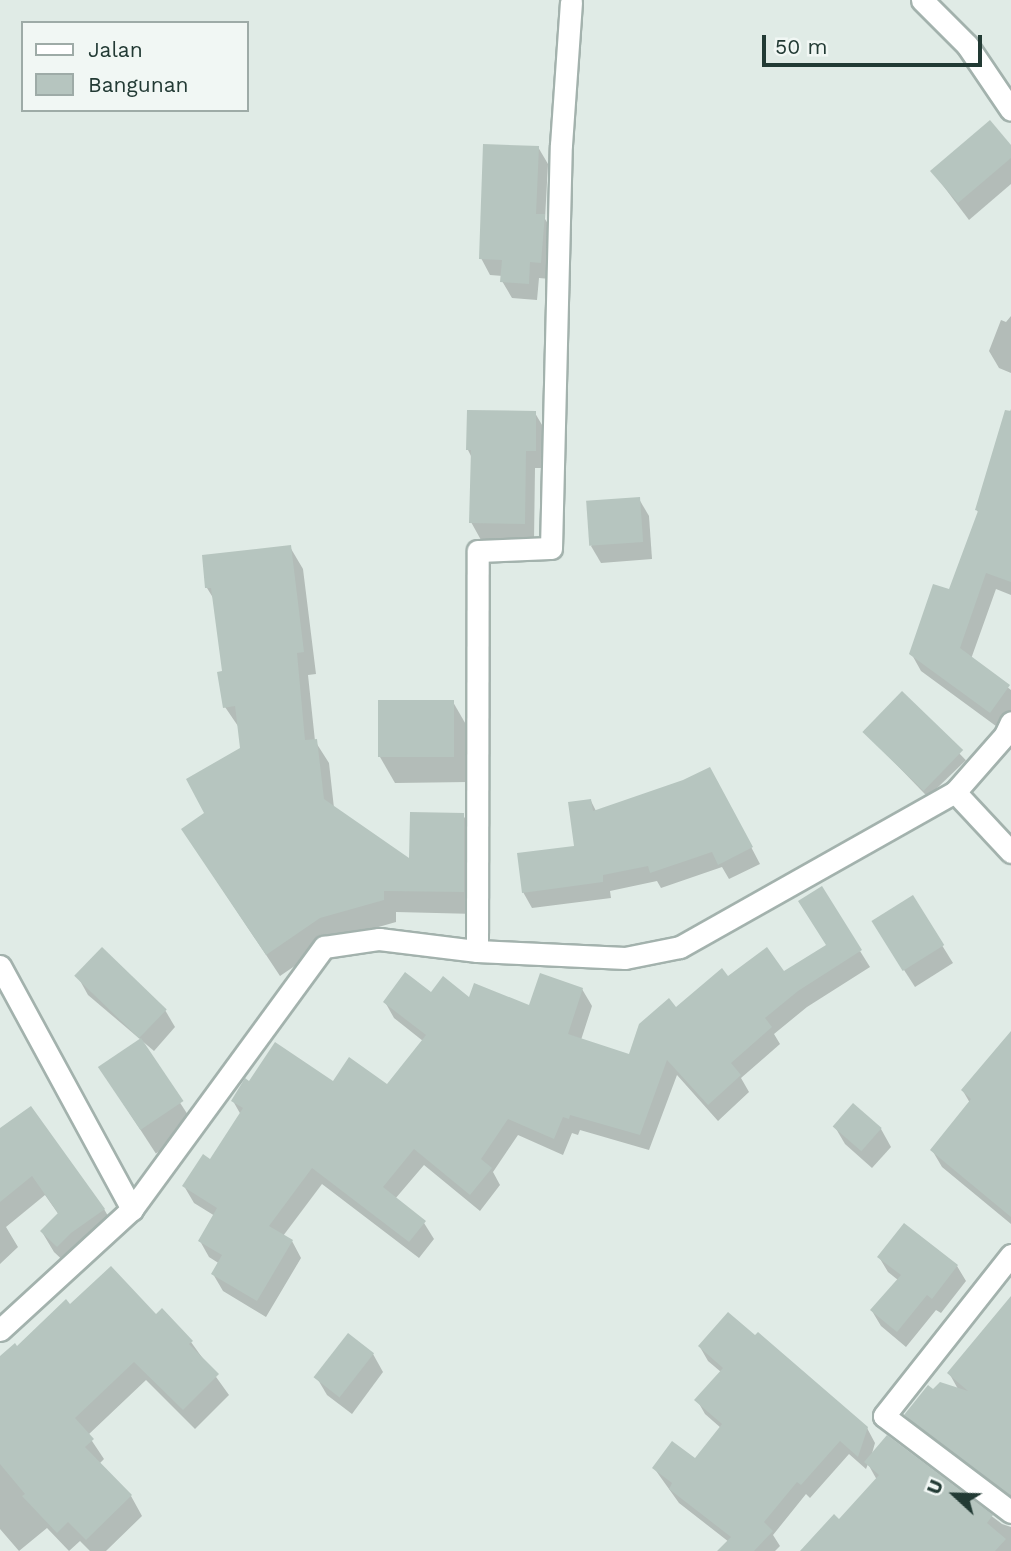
<!DOCTYPE html>
<style>
body{margin:0}
#map{position:relative;width:1011px;height:1551px;overflow:hidden;background:#e0ebe6;font-family:"Work Sans",sans-serif}
div>[style]{position:absolute}
.shadow>*{inset:0;background:#0003;transform-origin:0 0}
.building>*{inset:0;background:#b6c5bf;transform-origin:0 0}
.roads{filter:drop-shadow(2px 0 #a3b2ad) drop-shadow(-2px 0 #a3b2ad) drop-shadow(0 2px #a3b2ad) drop-shadow(0 -2px #a3b2ad)}
.minor>*{height:21px;margin:-10.5px;padding:0 10.5px;transform-origin:10.5px;border-radius:10.5px;background:#fff}
.tertiary>*{height:21px;margin:-10.5px;padding:0 10.5px;transform-origin:10.5px;border-radius:10.5px;background:#fff}
span{translate:-50% -50%;white-space:nowrap;text-align:center;line-height:1.15;-webkit-text-stroke:6px #f1f7f4;paint-order:stroke}
.legend{position:absolute;left:21px;top:21px;width:228px;height:91px;box-sizing:border-box;background:#f1f7f4;border:2px solid #9eaba7;margin:0;padding:9px 12px;list-style:none;font-size:21px;color:#223a34}
.legend li{display:flex;align-items:center;gap:14px;height:35px}
.legend b{width:35px;border:2px solid #9eaba7}
.north{position:absolute;left:920px;top:1460px;width:70px;height:70px;-webkit-text-stroke:5px #f1f7f4;paint-order:stroke;rotate:292deg;font-size:19px;font-weight:700;line-height:28px;text-align:center;color:#223a34}
.north::after{content:'';display:block;margin:auto;width:24px;height:32px;background:#223a34;clip-path:polygon(50% 0,100% 100%,50% 72%,0 100%)}
.scale{position:absolute;left:762px;top:35px;width:220px;height:32px;box-sizing:border-box;border:4px solid #223a34;border-top:0;padding-left:9px;font-size:21px;line-height:24px;white-space:nowrap;color:#223a34;-webkit-text-stroke:5px #f1f7f4;paint-order:stroke}
</style>
<div id="map">
<div class="shadow">
<i style="clip-path:polygon(538px 147px,548px 164px,545px 219px,554px 233px,550px 279px,539px 278px,537px 300px,512px 298px,502px 281px,503px 276px,490px 275px,481px 258px)"></i>
<i style="clip-path:polygon(1011px 148px,1011px 184px,969px 220px,932px 171px)"></i>
<i style="clip-path:polygon(1011px 316px,1011px 373px,999px 368px,989px 351px,1001px 320px,1006px 322px)"></i>
<i style="clip-path:polygon(1011px 409px,1011px 595px,996px 589px,971px 659px,1011px 690px,1011px 714px,1000px 729px,921px 671px,911px 653px,950px 592px,979px 514px,977px 510px)"></i>
<i style="clip-path:polygon(535px 413px,545px 430px,545px 468px,535px 468px,534px 541px,481px 540px,471px 522px,472px 458px,468px 450px)"></i>
<i style="clip-path:polygon(639px 499px,649px 516px,652px 559px,601px 563px,591px 546px)"></i>
<i style="clip-path:polygon(290px 547px,303px 569px,316px 674px,308px 675px,315px 741px,329px 763px,334px 808px,411px 862px,463px 815px,476px 837px,476px 914px,396px 912px,396px 922px,333px 940px,280px 976px,183px 830px,207px 814px,242px 749px,240px 729px,225px 707px,224px 672px,215px 601px,207px 588px)"></i>
<i style="left:902px;top:694px;width:92px;height:53px;rotate:46deg"></i>
<i style="clip-path:polygon(453px 702px,468px 728px,468px 782px,395px 783px,380px 757px)"></i>
<i style="clip-path:polygon(718px 784px,760px 864px,729px 879px,722px 867px,661px 888px,657px 881px,610px 891px,611px 898px,532px 908px,523px 892px,576px 848px,591px 801px,596px 811px)"></i>
<i style="clip-path:polygon(912px 897px,953px 963px,915px 987px,884px 939px)"></i>
<i style="clip-path:polygon(102px 950px,165px 1010px,175px 1027px,154px 1051px,88px 995px,78px 977px)"></i>
<i style="clip-path:polygon(860px 951px,870px 967px,807px 1007px,774px 1034px,780px 1044px,741px 1078px,749px 1092px,718px 1121px,677px 1075px,649px 1150px,580px 1130px,578px 1135px,572px 1133px,563px 1155px,518px 1135px,493px 1172px,500px 1185px,480px 1211px,424px 1165px,395px 1199px,424px 1223px,434px 1239px,419px 1258px,322px 1184px,283px 1236px,292px 1241px,301px 1258px,266px 1317px,223px 1291px,213px 1274px,220px 1264px,209px 1257px,200px 1241px,215px 1216px,194px 1203px,184px 1186px,211px 1161px,241px 1115px,233px 1101px,249px 1083px,387px 1086px,423px 1041px,394px 1018px,385px 1002px,431px 995px,530px 1008px,582px 989px,592px 1006px,581px 1040px,630px 1056px,676px 1010px,728px 978px,784px 974px)"></i>
<i style="left:140px;top:1041px;width:103px;height:48px;rotate:57deg"></i>
<i style="clip-path:polygon(1011px 1049px,1011px 1224px,942px 1167px,932px 1150px,970px 1103px,963px 1091px)"></i>
<i style="clip-path:polygon(854px 1105px,881px 1129px,891px 1147px,872px 1168px,845px 1144px,835px 1127px)"></i>
<i style="clip-path:polygon(0 1130px,104px 1209px,116px 1230px,70px 1267px,54px 1252px,42px 1232px,59px 1215px,45px 1195px,6px 1227px,18px 1247px,0 1264px)"></i>
<i style="clip-path:polygon(879px 1257px,957px 1266px,966px 1281px,941px 1313px,936px 1310px,906px 1347px,881px 1326px,872px 1311px,898px 1280px,888px 1272px)"></i>
<i style="clip-path:polygon(70px 1307px,156px 1317px,191px 1342px,229px 1395px,195px 1429px,146px 1380px,88px 1435px,104px 1459px,99px 1464px,131px 1496px,142px 1516px,106px 1551px,90px 1551px,80px 1541px,69px 1551px,47px 1528px,19px 1551px,0 1529px,0 1362px)"></i>
<i style="clip-path:polygon(1011px 1307px,1011px 1504px,916px 1432px,906px 1415px,934px 1392px,958px 1389px,949px 1373px)"></i>
<i style="clip-path:polygon(348px 1335px,373px 1354px,383px 1372px,352px 1414px,327px 1395px,317px 1378px)"></i>
<i style="clip-path:polygon(700px 1347px,867px 1428px,875px 1443px,871px 1457px,887px 1437px,1002px 1524px,1011px 1527px,1011px 1551px,815px 1551px,877px 1480px,868px 1464px,866px 1469px,849px 1454px,810px 1498px,806px 1494px,773px 1535px,780px 1546px,775px 1551px,724px 1551px,729px 1542px,679px 1503px,654px 1468px,695px 1460px,721px 1428px,705px 1414px,697px 1400px,721px 1372px,708px 1361px)"></i>
</div>
<div class="building">
<i style="clip-path:polygon(990px 120px,1011px 145px,1011px 158px,958px 203px,930px 171px)"></i>
<i style="clip-path:polygon(483px 144px,539px 146px,536px 214px,545px 214px,541px 263px,530px 262px,529px 284px,500px 282px,502px 260px,479px 259px)"></i>
<i style="clip-path:polygon(467px 410px,536px 411px,536px 451px,526px 451px,525px 524px,469px 523px,471px 450px,466px 450px)"></i>
<i style="clip-path:polygon(1005px 410px,1011px 411px,1011px 582px,986px 573px,960px 648px,1010px 685px,990px 713px,909px 654px,933px 584px,949px 589px,978px 511px,975px 510px)"></i>
<i style="left:640px;top:497px;width:45px;height:54px;rotate:86deg"></i>
<i style="clip-path:polygon(291px 545px,304px 652px,297px 653px,305px 740px,317px 739px,324px 799px,409px 858px,410px 812px,464px 813px,464px 892px,384px 891px,384px 900px,320px 918px,266px 955px,181px 829px,204px 813px,186px 779px,240px 748px,235px 706px,223px 708px,217px 672px,222px 671px,211px 588px,205px 588px,202px 555px)"></i>
<i style="left:902px;top:691px;width:85px;height:57px;rotate:44deg"></i>
<i style="left:454px;top:700px;width:57px;height:76px;rotate:90deg"></i>
<i style="clip-path:polygon(710px 767px,753px 847px,718px 865px,712px 852px,650px 873px,648px 866px,603px 875px,603px 882px,522px 893px,517px 853px,574px 846px,568px 802px,591px 799px,593px 811px,683px 780px)"></i>
<i style="clip-path:polygon(822px 886px,862px 950px,798px 991px,765px 1018px,772px 1027px,731px 1063px,741px 1075px,708px 1105px,667px 1060px,640px 1135px,570px 1115px,569px 1119px,563px 1117px,554px 1139px,508px 1119px,481px 1159px,492px 1168px,470px 1195px,414px 1149px,383px 1187px,426px 1221px,409px 1242px,312px 1168px,269px 1226px,293px 1240px,257px 1301px,211px 1274px,222px 1255px,198px 1241px,217px 1208px,182px 1186px,203px 1154px,210px 1159px,243px 1108px,231px 1101px,245px 1078px,249px 1081px,275px 1042px,333px 1081px,349px 1057px,387px 1084px,426px 1035px,383px 1002px,405px 972px,431px 992px,443px 976px,469px 997px,474px 983px,529px 1005px,540px 973px,583px 988px,568px 1034px,629px 1054px,639px 1024px,669px 998px,676px 1007px,722px 968px,728px 976px,767px 947px,784px 971px,826px 945px,798px 901px)"></i>
<i style="left:913px;top:895px;width:59px;height:49px;rotate:58deg"></i>
<i style="left:102px;top:947px;width:90px;height:40px;rotate:44deg"></i>
<i style="clip-path:polygon(1011px 1031px,1011px 1217px,930px 1150px,971px 1099px,961px 1090px)"></i>
<i style="left:141px;top:1038px;width:76px;height:52px;rotate:56deg"></i>
<i style="left:853px;top:1103px;width:38px;height:31px;rotate:41deg"></i>
<i style="clip-path:polygon(31px 1106px,105px 1209px,71px 1233px,57px 1247px,40px 1231px,58px 1213px,32px 1176px,0 1202px,0 1128px)"></i>
<i style="clip-path:polygon(904px 1223px,958px 1265px,932px 1299px,927px 1295px,897px 1332px,870px 1310px,901px 1275px,877px 1257px)"></i>
<i style="clip-path:polygon(111px 1266px,156px 1314px,162px 1308px,193px 1341px,189px 1344px,219px 1374px,183px 1410px,134px 1362px,75px 1418px,94px 1439px,85px 1447px,132px 1495px,86px 1540px,68px 1522px,57px 1533px,22px 1496px,25px 1494px,0 1464px,0 1356px,15px 1343px,17px 1346px,66px 1299px,70px 1304px)"></i>
<i style="clip-path:polygon(1011px 1296px,1011px 1494px,1010px 1495px,904px 1415px,928px 1385px,933px 1389px,940px 1382px,968px 1391px,947px 1373px)"></i>
<i style="clip-path:polygon(728px 1312px,755px 1335px,758px 1332px,868px 1427px,858px 1457px,840px 1441px,801px 1485px,797px 1482px,764px 1522px,773px 1531px,754px 1551px,717px 1551px,731px 1537px,669px 1489px,672px 1483px,652px 1468px,672px 1441px,695px 1458px,722px 1424px,694px 1400px,723px 1368px,698px 1346px)"></i>
<i style="left:348px;top:1333px;width:33px;height:56px;rotate:38deg"></i>
<i style="clip-path:polygon(887px 1435px,993px 1515px,987px 1523px,1006px 1539px,995px 1551px,800px 1551px,834px 1514px,839px 1519px,879px 1475px,864px 1462px)"></i>
</div>
<div class="roads">
<div class="minor">
<i style="left:922px;top:0;width:64px;rotate:45deg"></i>
<i style="left:967px;top:45px;width:78px;rotate:55.9deg"></i>
<i style="left:955px;top:792px;width:82px;rotate:47deg"></i>
<i style="left:477px;top:951px;width:400px;rotate:-89.9deg"></i>
<i style="left:478px;top:551px;width:73px;rotate:-2.4deg"></i>
<i style="left:551px;top:548px;width:403px;rotate:-88.6deg"></i>
<i style="left:561px;top:145px;width:143px;rotate:-86deg"></i>
<i style="left:0;top:966px;width:277px;rotate:61.5deg"></i>
<i style="left:1011px;top:1255px;width:205px;rotate:128.3deg"></i>
<i style="left:884px;top:1416px;width:159px;rotate:37.1deg"></i>
</div>
<div class="tertiary">
<i style="left:0;top:1330px;width:179px;rotate:-42.5deg"></i>
<i style="left:132px;top:1209px;width:325px;rotate:-53.8deg"></i>
<i style="left:324px;top:947px;width:56px;rotate:-8.3deg"></i>
<i style="left:379px;top:939px;width:99px;rotate:7deg"></i>
<i style="left:477px;top:951px;width:148px;rotate:2.7deg"></i>
<i style="left:625px;top:958px;width:56px;rotate:-11.3deg"></i>
<i style="left:680px;top:947px;width:316px;rotate:-29.4deg"></i>
<i style="left:955px;top:792px;width:76px;rotate:-48.7deg"></i>
<i style="left:1005px;top:735px;width:14px;rotate:-65deg"></i>
</div>
</div>
<ul class="legend">
<li><b style="height:9px;background:#fff"></b>Jalan</li>
<li><b style="height:19px;background:#b6c5bf"></b>Bangunan</li>
</ul>
<div class="north">U</div>
<div class="scale">50 m</div>
</div>
